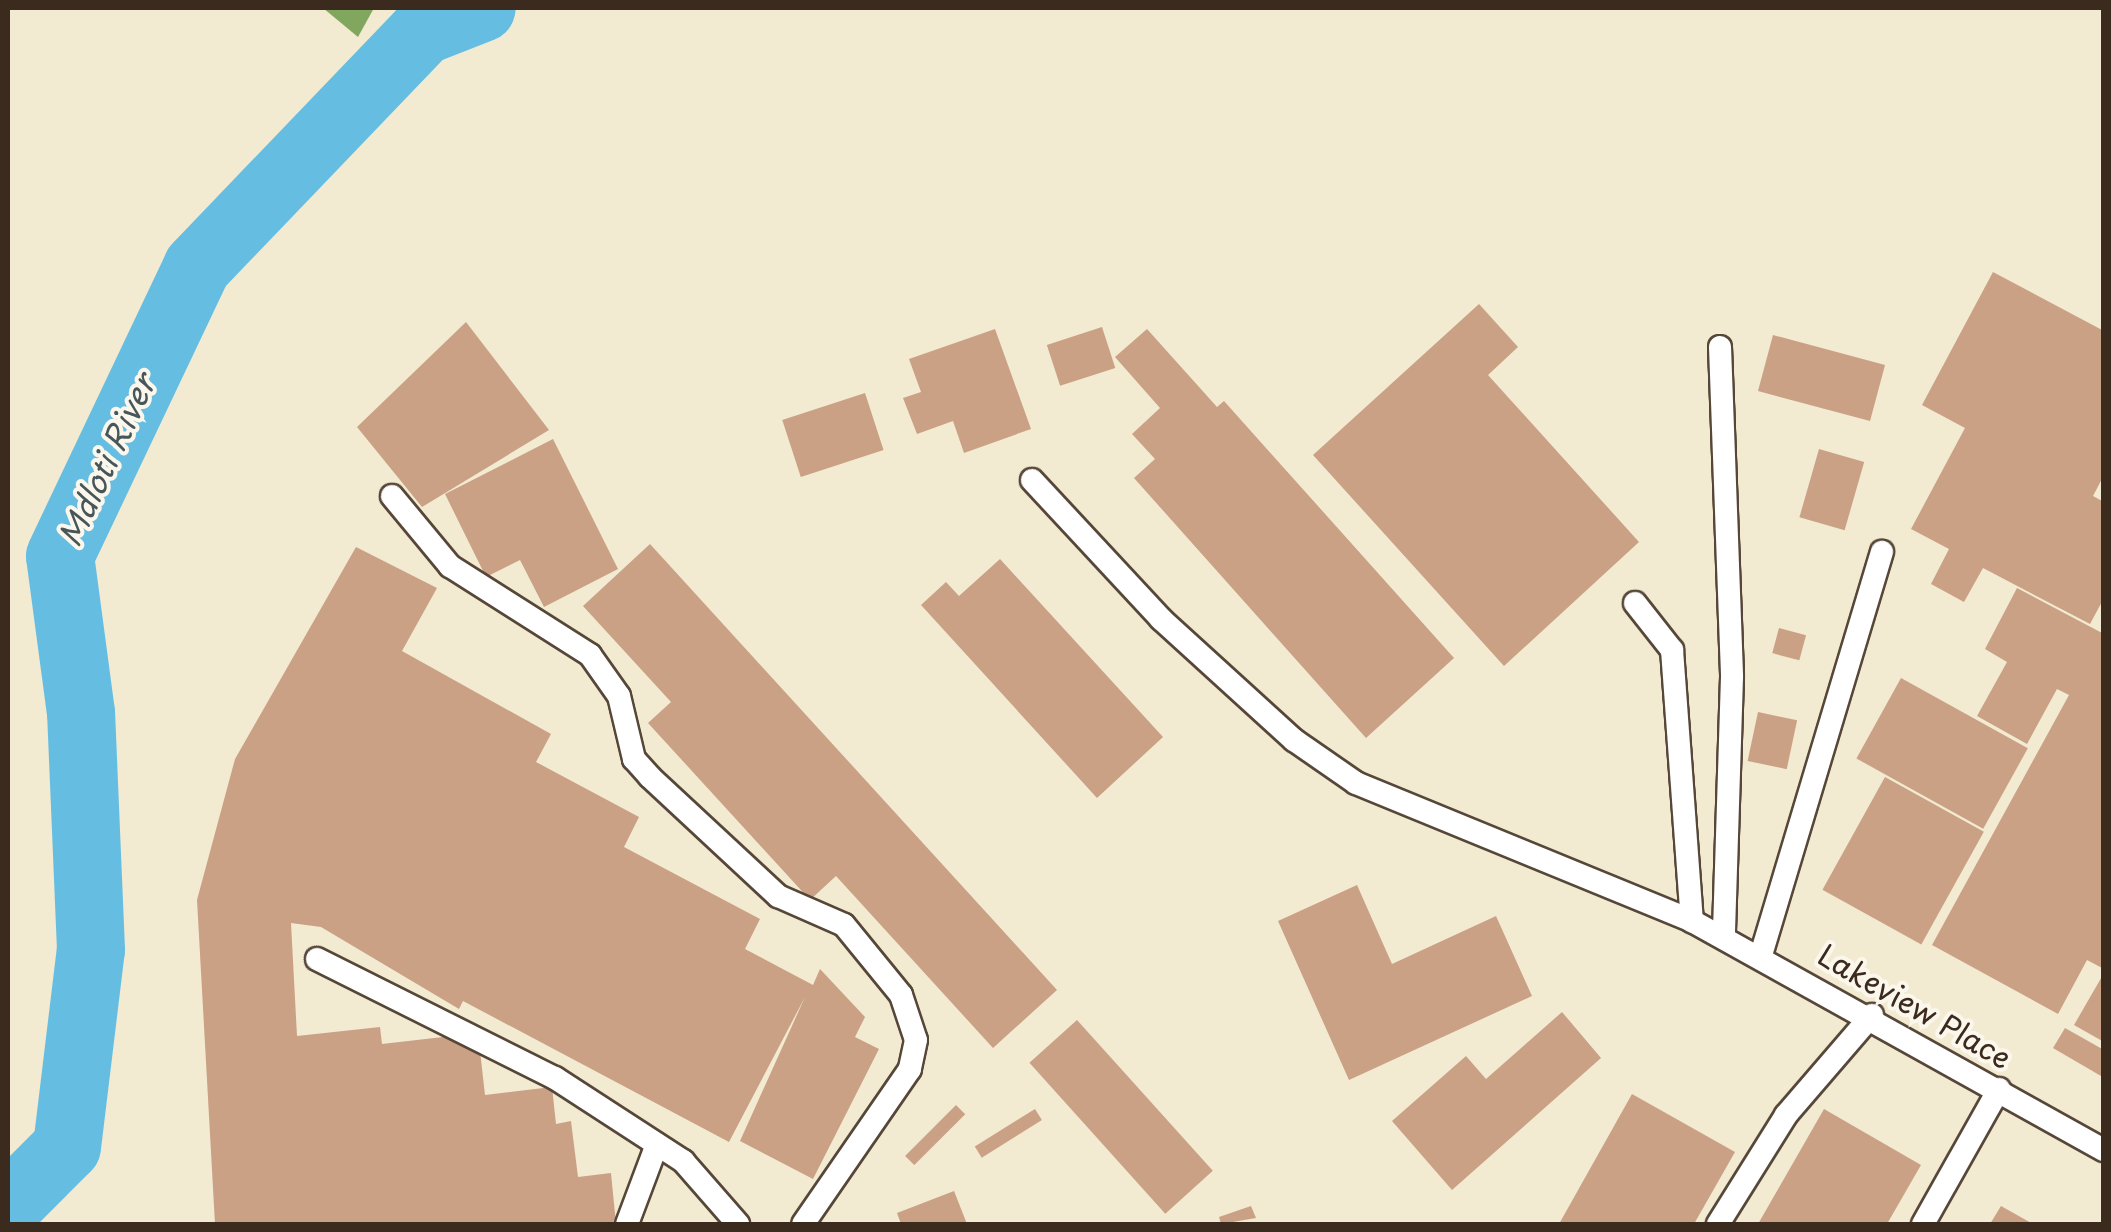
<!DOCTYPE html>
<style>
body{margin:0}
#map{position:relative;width:2111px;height:1232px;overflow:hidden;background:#f2ead1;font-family:"Playpen Sans",sans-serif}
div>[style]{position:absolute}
.forest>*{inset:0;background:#80a75d}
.river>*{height:68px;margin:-34px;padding:0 34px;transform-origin:34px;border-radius:34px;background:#65bee2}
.building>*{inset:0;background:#caa185;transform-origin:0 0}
.roads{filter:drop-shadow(2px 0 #564739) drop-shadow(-2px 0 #564739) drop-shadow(0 2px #564739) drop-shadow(0 -2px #564739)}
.service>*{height:22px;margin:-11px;padding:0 11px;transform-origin:11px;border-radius:11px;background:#fff}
span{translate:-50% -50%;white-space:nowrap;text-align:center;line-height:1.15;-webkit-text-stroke:8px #fbf7ec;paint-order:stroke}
.street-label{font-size:30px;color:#3b2a1e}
.water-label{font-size:32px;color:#485659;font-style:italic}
.frame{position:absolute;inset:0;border:10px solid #3b2a1e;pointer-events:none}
</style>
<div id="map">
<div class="forest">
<i style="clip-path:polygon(323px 8px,374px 8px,358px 37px)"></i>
</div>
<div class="river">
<i style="left:8px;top:1206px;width:83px;rotate:-45deg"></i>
<i style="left:67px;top:1147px;width:198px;rotate:-83.1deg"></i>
<i style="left:91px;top:950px;width:237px;rotate:-92.4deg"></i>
<i style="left:81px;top:713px;width:158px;rotate:-97.6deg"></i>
<i style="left:60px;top:556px;width:320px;rotate:-64.6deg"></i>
<i style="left:197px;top:267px;width:327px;rotate:-46.2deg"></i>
<i style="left:423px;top:31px;width:63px;rotate:-21.3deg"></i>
</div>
<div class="building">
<i style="clip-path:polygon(1993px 272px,2104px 331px,2104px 475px,2093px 496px,2104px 502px,2104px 598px,2090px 624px,1983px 568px,1964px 602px,1931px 584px,1949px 549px,1911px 529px,1965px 428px,1922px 405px)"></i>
<i style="clip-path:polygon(1479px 304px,1518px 347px,1488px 375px,1639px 542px,1504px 666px,1313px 455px)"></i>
<i style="clip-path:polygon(466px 322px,549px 430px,422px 507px,357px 427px)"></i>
<i style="left:1102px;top:327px;width:43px;height:58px;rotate:72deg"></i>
<i style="clip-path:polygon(995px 329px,1031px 429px,964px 453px,953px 421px,917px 434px,903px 398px,921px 392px,909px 359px)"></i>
<i style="clip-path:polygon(1147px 329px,1217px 407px,1224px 401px,1454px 658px,1366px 738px,1134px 478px,1155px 459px,1132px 434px,1160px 408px,1115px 357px)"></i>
<i style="left:1773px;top:335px;width:116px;height:58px;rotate:15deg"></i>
<i style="left:865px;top:393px;width:60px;height:87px;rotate:72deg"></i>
<i style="clip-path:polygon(553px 439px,618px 569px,544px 607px,520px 560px,486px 577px,445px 494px)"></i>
<i style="left:1819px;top:449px;width:47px;height:71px;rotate:16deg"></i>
<i style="clip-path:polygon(650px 544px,1057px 990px,993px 1048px,836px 876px,810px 900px,648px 723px,671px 702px,583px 606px)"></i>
<i style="clip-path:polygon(356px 547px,437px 588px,402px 651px,551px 734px,536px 762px,639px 817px,624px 847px,760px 919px,745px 949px,813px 985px,820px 969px,865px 1017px,855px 1037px,879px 1049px,813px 1179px,740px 1141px,805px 997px,729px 1142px,463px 1001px,459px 1009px,321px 927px,291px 923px,297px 1036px,380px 1027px,382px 1044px,478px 1033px,485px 1095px,552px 1087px,556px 1124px,571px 1121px,578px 1177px,611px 1173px,616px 1224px,215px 1224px,197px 900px,235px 759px)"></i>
<i style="clip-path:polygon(1000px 559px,1163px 737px,1097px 798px,921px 605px,946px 582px,959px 596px)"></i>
<i style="clip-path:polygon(2017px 588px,2104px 634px,2104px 969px,2087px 960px,2058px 1014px,1932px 945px,2069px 695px,2057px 689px,2027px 744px,1977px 716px,2007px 662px,1985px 649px)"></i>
<i style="left:1779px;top:628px;width:28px;height:26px;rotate:15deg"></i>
<i style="left:1901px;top:678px;width:145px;height:92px;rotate:29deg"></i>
<i style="left:1758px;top:712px;width:40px;height:50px;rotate:12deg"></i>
<i style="left:1885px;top:777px;width:113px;height:129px;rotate:29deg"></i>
<i style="clip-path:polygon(1357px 885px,1392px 964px,1496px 916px,1532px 996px,1349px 1080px,1278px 921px)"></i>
<i style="clip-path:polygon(2104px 973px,2104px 1042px,2074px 1025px)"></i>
<i style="clip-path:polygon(1562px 1012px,1601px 1058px,1452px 1190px,1392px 1121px,1466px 1056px,1486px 1079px)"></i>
<i style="left:1077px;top:1020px;width:203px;height:64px;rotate:48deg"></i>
<i style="clip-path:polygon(2065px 1028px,2104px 1050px,2101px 1076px,2053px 1048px)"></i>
<i style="clip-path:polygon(1632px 1094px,1735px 1152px,1694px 1224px,1559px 1224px)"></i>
<i style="left:956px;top:1105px;width:13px;height:72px;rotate:45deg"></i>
<i style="left:1035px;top:1109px;width:13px;height:71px;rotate:58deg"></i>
<i style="clip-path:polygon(1824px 1109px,1921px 1165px,1887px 1224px,1758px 1224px)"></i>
<i style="clip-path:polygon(954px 1191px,967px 1224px,901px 1224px,897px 1213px)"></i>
<i style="clip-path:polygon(1251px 1206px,1256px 1218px,1221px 1224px,1219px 1217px)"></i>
<i style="clip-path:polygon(2001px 1206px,2033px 1224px,1990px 1224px)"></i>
</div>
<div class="roads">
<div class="service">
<i style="left:1720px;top:347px;width:330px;rotate:87.9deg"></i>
<i style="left:1732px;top:677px;width:260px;rotate:91.8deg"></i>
<i style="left:1032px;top:480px;width:190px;rotate:47.1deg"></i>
<i style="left:1161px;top:619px;width:180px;rotate:42.3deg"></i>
<i style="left:1294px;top:740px;width:75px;rotate:34.7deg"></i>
<i style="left:1356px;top:783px;width:363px;rotate:22.3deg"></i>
<i style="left:1692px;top:921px;width:471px;rotate:29.1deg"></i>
<i style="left:392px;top:496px;width:91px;rotate:50.4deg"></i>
<i style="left:450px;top:566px;width:166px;rotate:32.4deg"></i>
<i style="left:590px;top:655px;width:50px;rotate:54.7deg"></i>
<i style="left:619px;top:696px;width:65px;rotate:76.6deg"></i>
<i style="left:634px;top:759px;width:24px;rotate:48deg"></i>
<i style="left:650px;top:777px;width:175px;rotate:42.9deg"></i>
<i style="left:778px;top:896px;width:72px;rotate:23.7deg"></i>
<i style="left:844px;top:925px;width:90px;rotate:50.8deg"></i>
<i style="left:901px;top:995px;width:47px;rotate:71.6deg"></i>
<i style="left:916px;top:1040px;width:30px;rotate:102deg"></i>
<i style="left:910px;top:1069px;width:188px;rotate:124.6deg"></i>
<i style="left:1635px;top:603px;width:60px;rotate:51.8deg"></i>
<i style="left:1672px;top:650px;width:272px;rotate:85.8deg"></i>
<i style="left:1761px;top:955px;width:421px;rotate:-73.3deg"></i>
<i style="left:317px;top:959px;width:266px;rotate:26.6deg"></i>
<i style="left:555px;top:1078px;width:153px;rotate:33deg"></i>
<i style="left:683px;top:1161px;width:84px;rotate:48.9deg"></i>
<i style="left:627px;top:1224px;width:85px;rotate:-69.4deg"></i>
<i style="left:1718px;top:1224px;width:128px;rotate:-58deg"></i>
<i style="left:1786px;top:1115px;width:132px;rotate:-49.3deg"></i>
<i style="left:1923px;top:1224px;width:155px;rotate:-60.6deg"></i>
</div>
</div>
<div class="street-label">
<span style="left:1915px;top:1006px;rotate:30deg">Lakeview Place</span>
</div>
<div class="water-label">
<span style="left:106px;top:460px;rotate:-65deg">Mdloti River</span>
</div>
<div class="frame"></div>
</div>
